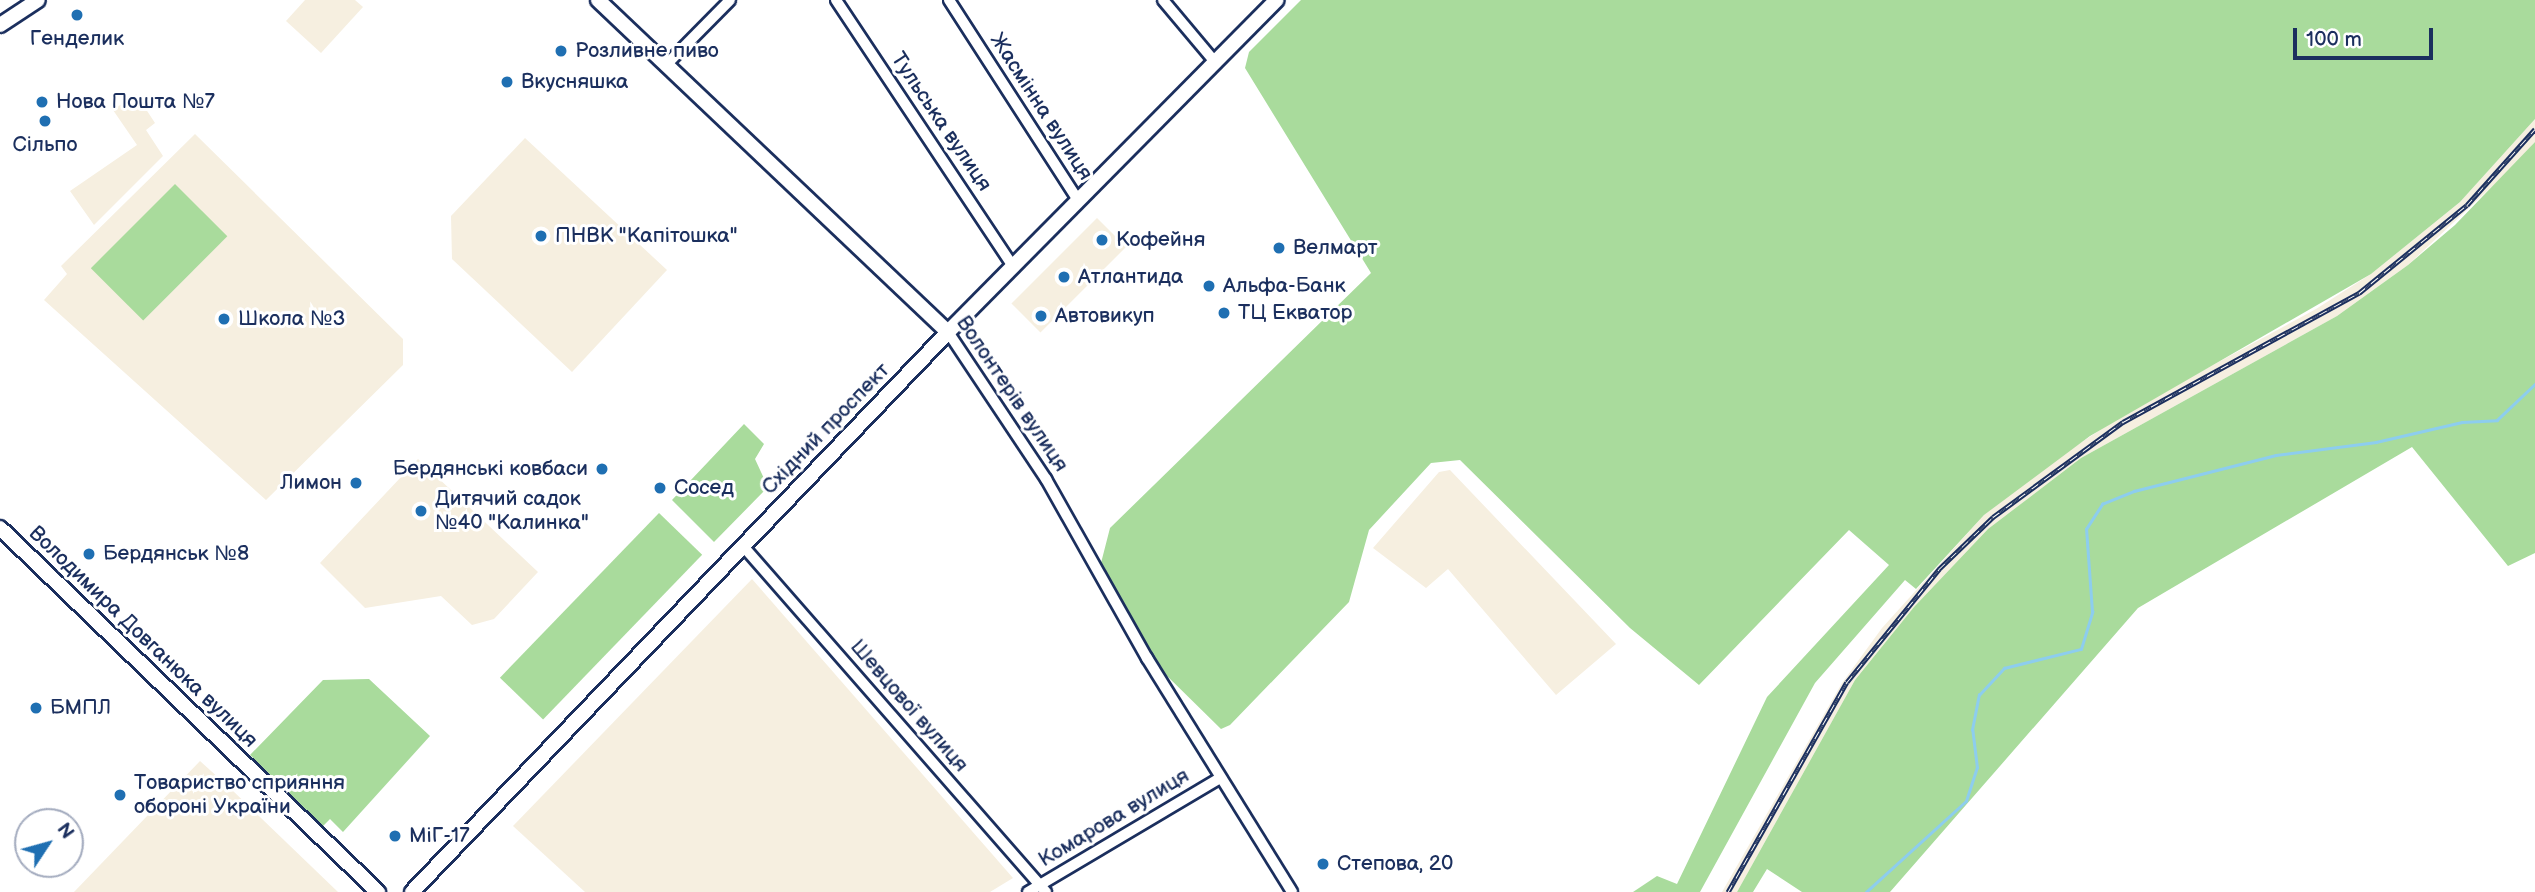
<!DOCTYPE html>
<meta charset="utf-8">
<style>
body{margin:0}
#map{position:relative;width:2535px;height:892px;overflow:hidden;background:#fff;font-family:"Balsamiq Sans",sans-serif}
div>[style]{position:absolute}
.built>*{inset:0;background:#f6efe0;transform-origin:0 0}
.green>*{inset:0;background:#a9db9c;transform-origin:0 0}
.stream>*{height:2.5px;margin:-1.25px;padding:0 1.25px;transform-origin:1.25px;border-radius:1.25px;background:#8dcdee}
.roads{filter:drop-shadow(2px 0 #1b2f5e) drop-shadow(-2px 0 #1b2f5e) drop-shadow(0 2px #1b2f5e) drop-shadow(0 -2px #1b2f5e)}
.street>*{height:10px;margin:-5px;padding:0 5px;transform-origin:5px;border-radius:5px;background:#fff}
.secondary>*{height:14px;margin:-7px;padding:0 7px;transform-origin:7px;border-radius:7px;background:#fff}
.rail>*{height:5px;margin-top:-2.5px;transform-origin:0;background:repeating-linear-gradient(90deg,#fff 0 8px,#1b2f5e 0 16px);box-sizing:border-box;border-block:2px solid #1b2f5e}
.dots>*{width:19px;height:19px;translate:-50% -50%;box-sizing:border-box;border:4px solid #fff;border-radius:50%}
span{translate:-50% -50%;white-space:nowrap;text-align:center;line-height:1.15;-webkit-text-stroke:6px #fff;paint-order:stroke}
.poi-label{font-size:21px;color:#1b2f5e}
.left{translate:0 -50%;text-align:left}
.right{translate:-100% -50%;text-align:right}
.street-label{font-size:21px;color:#1b2f5e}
.north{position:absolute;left:14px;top:808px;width:70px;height:70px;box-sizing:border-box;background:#fff;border:2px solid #a4acbf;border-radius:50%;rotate:54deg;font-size:19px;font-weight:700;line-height:28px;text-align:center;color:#1b2f5e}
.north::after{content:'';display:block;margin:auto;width:24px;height:32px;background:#1f6fb2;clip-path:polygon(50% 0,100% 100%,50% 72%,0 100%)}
.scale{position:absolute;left:2293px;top:28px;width:140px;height:32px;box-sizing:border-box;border:4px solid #1b2f5e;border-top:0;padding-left:9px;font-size:21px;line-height:24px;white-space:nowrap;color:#1b2f5e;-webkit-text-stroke:5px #fff;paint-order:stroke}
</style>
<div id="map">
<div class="built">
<i style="clip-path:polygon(305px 0,355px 0,363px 7px,321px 53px,286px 21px)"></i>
<i style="clip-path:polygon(136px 94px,155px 123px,146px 130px,163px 156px,94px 225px,70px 191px,137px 145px,113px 110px)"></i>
<i style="clip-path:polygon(2535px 119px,2535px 142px,2514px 166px,2408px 265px,2337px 316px,2081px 458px,1988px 529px,1914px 607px,1855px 680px,1737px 892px,1722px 892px,1842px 683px,1882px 628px,1984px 515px,2044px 467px,2132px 409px,2316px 309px,2371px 274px,2460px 202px)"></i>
<i style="clip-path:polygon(195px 134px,403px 339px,403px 365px,266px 500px,44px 300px,67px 274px,61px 266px)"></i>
<i style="clip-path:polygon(525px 138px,667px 270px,572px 372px,452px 259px,451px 216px)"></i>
<i style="left:1097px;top:218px;width:41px;height:121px;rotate:45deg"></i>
<i style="clip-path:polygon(418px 459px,538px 572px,494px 619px,472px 625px,441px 596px,365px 608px,320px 563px)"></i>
<i style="clip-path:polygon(1450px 470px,1616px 644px,1556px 695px,1448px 569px,1426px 588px,1373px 548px,1439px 472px)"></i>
<i style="clip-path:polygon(752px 579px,1013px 878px,990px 892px,585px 892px,513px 826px)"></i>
<i style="clip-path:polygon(200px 761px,231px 789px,338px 892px,74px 892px)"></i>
</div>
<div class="green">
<i style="clip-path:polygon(1301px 0,2535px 0,2535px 119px,2460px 202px,2371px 274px,2090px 436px,1984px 515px,1916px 589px,1905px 580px,1815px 683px,1700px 892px,1633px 892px,1657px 876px,1677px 884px,1767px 697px,1889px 565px,1849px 530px,1699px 685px,1630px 628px,1460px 460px,1431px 463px,1369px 530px,1349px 602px,1230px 725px,1221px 729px,1162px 671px,1101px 563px,1110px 528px,1371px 273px,1245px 68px,1249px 52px)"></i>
<i style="clip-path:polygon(2535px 142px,2535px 553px,2508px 566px,2412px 447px,2138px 608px,1890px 892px,1802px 892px,1767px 869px,1753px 892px,1737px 892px,1855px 680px,1914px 607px,1988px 529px,2081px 458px,2337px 316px,2408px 265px,2455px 225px)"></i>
<i style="left:175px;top:184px;width:74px;height:119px;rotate:45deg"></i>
<i style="clip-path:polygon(744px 424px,764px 444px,755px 459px,768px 487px,714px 542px,672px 500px)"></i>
<i style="left:659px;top:513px;width:60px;height:229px;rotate:44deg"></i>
<i style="clip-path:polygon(369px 679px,430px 736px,343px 832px,330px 819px,323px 826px,250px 755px,323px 680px)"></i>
</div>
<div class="stream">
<i style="left:1866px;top:892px;width:135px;rotate:-42.3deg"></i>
<i style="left:1966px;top:801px;width:35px;rotate:-72deg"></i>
<i style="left:1977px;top:768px;width:38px;rotate:-97deg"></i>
<i style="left:1972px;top:730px;width:36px;rotate:-79deg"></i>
<i style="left:1979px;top:695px;width:37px;rotate:-47deg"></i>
<i style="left:2004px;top:668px;width:79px;rotate:-13.9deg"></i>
<i style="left:2081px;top:649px;width:39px;rotate:-73deg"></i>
<i style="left:2092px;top:612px;width:83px;rotate:-94.1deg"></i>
<i style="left:2086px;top:529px;width:30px;rotate:-57deg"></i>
<i style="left:2102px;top:504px;width:35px;rotate:-22deg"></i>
<i style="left:2134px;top:491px;width:146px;rotate:-14.2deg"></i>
<i style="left:2276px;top:455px;width:101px;rotate:-7.4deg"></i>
<i style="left:2376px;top:442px;width:88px;rotate:-13.1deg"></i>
<i style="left:2462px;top:422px;width:35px;rotate:-3deg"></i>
<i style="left:2497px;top:420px;width:52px;rotate:-43.5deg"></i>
</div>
<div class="roads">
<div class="street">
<i style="left:836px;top:0;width:320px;rotate:56.4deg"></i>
<i style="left:949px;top:0;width:238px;rotate:57.2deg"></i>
<i style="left:1163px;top:0;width:81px;rotate:50deg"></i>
<i style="left:666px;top:65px;width:91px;rotate:-45.4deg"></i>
<i style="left:948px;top:332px;width:177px;rotate:56.3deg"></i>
<i style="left:1046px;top:479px;width:206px;rotate:60.6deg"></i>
<i style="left:1147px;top:658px;width:275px;rotate:58.2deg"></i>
<i style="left:743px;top:546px;width:460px;rotate:48.8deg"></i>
<i style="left:1028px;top:892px;width:223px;rotate:-30.7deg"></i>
</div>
<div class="secondary">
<i style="left:598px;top:0;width:482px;rotate:43.5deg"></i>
<i style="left:0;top:25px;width:45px;rotate:-33.3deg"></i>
<i style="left:0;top:528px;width:525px;rotate:43.92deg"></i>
<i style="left:412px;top:892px;width:775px;rotate:-46.25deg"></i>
<i style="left:948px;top:332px;width:467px;rotate:-45.3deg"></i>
</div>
</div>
<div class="rail">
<i style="left:1728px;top:892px;width:241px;rotate:-60.5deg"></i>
<i style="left:1847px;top:682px;width:146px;rotate:-50.8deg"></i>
<i style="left:1939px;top:569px;width:75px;rotate:-43.9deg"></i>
<i style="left:1993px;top:517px;width:161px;rotate:-36.2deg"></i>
<i style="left:2123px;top:422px;width:269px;rotate:-28.7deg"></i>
<i style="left:2359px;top:293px;width:139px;rotate:-39.2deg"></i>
<i style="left:2467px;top:205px;width:102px;rotate:-48.2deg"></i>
</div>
<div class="dots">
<i style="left:77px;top:15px;background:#1f6fb2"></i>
<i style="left:561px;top:51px;background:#1f6fb2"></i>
<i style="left:507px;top:82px;background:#1f6fb2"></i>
<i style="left:42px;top:102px;background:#1f6fb2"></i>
<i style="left:45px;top:121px;background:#1f6fb2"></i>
<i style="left:541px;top:236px;background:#1f6fb2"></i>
<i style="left:1102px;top:240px;background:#1f6fb2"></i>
<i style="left:1279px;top:248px;background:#1f6fb2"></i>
<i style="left:1064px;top:277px;background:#1f6fb2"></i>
<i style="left:1209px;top:286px;background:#1f6fb2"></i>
<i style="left:1224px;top:313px;background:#1f6fb2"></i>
<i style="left:1041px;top:316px;background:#1f6fb2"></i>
<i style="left:224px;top:319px;background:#1f6fb2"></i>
<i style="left:602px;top:469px;background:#1f6fb2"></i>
<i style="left:356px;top:483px;background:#1f6fb2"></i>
<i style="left:660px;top:488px;background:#1f6fb2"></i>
<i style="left:421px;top:511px;background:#1f6fb2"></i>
<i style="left:89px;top:554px;background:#1f6fb2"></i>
<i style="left:36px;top:708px;background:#1f6fb2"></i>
<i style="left:120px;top:795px;background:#1f6fb2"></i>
<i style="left:395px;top:836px;background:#1f6fb2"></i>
<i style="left:1323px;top:864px;background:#1f6fb2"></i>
</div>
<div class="poi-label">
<span style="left:77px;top:39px">Генделик</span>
<span class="left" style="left:575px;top:51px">Розливне пиво</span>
<span class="left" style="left:521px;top:82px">Вкусняшка</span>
<span class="left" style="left:56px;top:102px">Нова Пошта №7</span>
<span style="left:45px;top:145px">Сільпо</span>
<span class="left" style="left:555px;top:236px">ПНВК "Капітошка"</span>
<span class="left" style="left:1116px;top:240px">Кофейня</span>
<span class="left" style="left:1293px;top:248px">Велмарт</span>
<span class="left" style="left:1078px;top:277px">Атлантида</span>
<span class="left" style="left:1223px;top:286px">Альфа-Банк</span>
<span class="left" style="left:1238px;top:313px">ТЦ Екватор</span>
<span class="left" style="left:1055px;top:316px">Автовикуп</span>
<span class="left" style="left:238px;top:319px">Школа №3</span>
<span class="right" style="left:588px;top:469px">Бердянські ковбаси</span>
<span class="right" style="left:342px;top:483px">Лимон</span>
<span class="left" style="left:674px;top:488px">Сосед</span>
<span class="left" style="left:435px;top:511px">Дитячий садок<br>№40 "Калинка"</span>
<span class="left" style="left:103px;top:554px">Бердянськ №8</span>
<span class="left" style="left:50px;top:708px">БМПЛ</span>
<span class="left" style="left:134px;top:795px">Товариство сприяння<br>обороні України</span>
<span class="left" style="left:409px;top:836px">МіГ-17</span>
<span class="left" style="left:1337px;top:864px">Степова, 20</span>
</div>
<div class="street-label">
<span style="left:1041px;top:107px;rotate:57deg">Жасмінна вулиця</span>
<span style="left:941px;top:122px;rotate:56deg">Тульська вулиця</span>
<span style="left:1012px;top:394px;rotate:56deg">Волонтерів вулиця</span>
<span style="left:826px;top:429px;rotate:-46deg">Східний проспект</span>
<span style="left:143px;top:637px;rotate:44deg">Володимира Довганюка вулиця</span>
<span style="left:909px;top:706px;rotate:49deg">Шевцової вулиця</span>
<span style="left:1114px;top:818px;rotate:-31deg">Комарова вулиця</span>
</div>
<div class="north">N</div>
<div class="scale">100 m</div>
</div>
